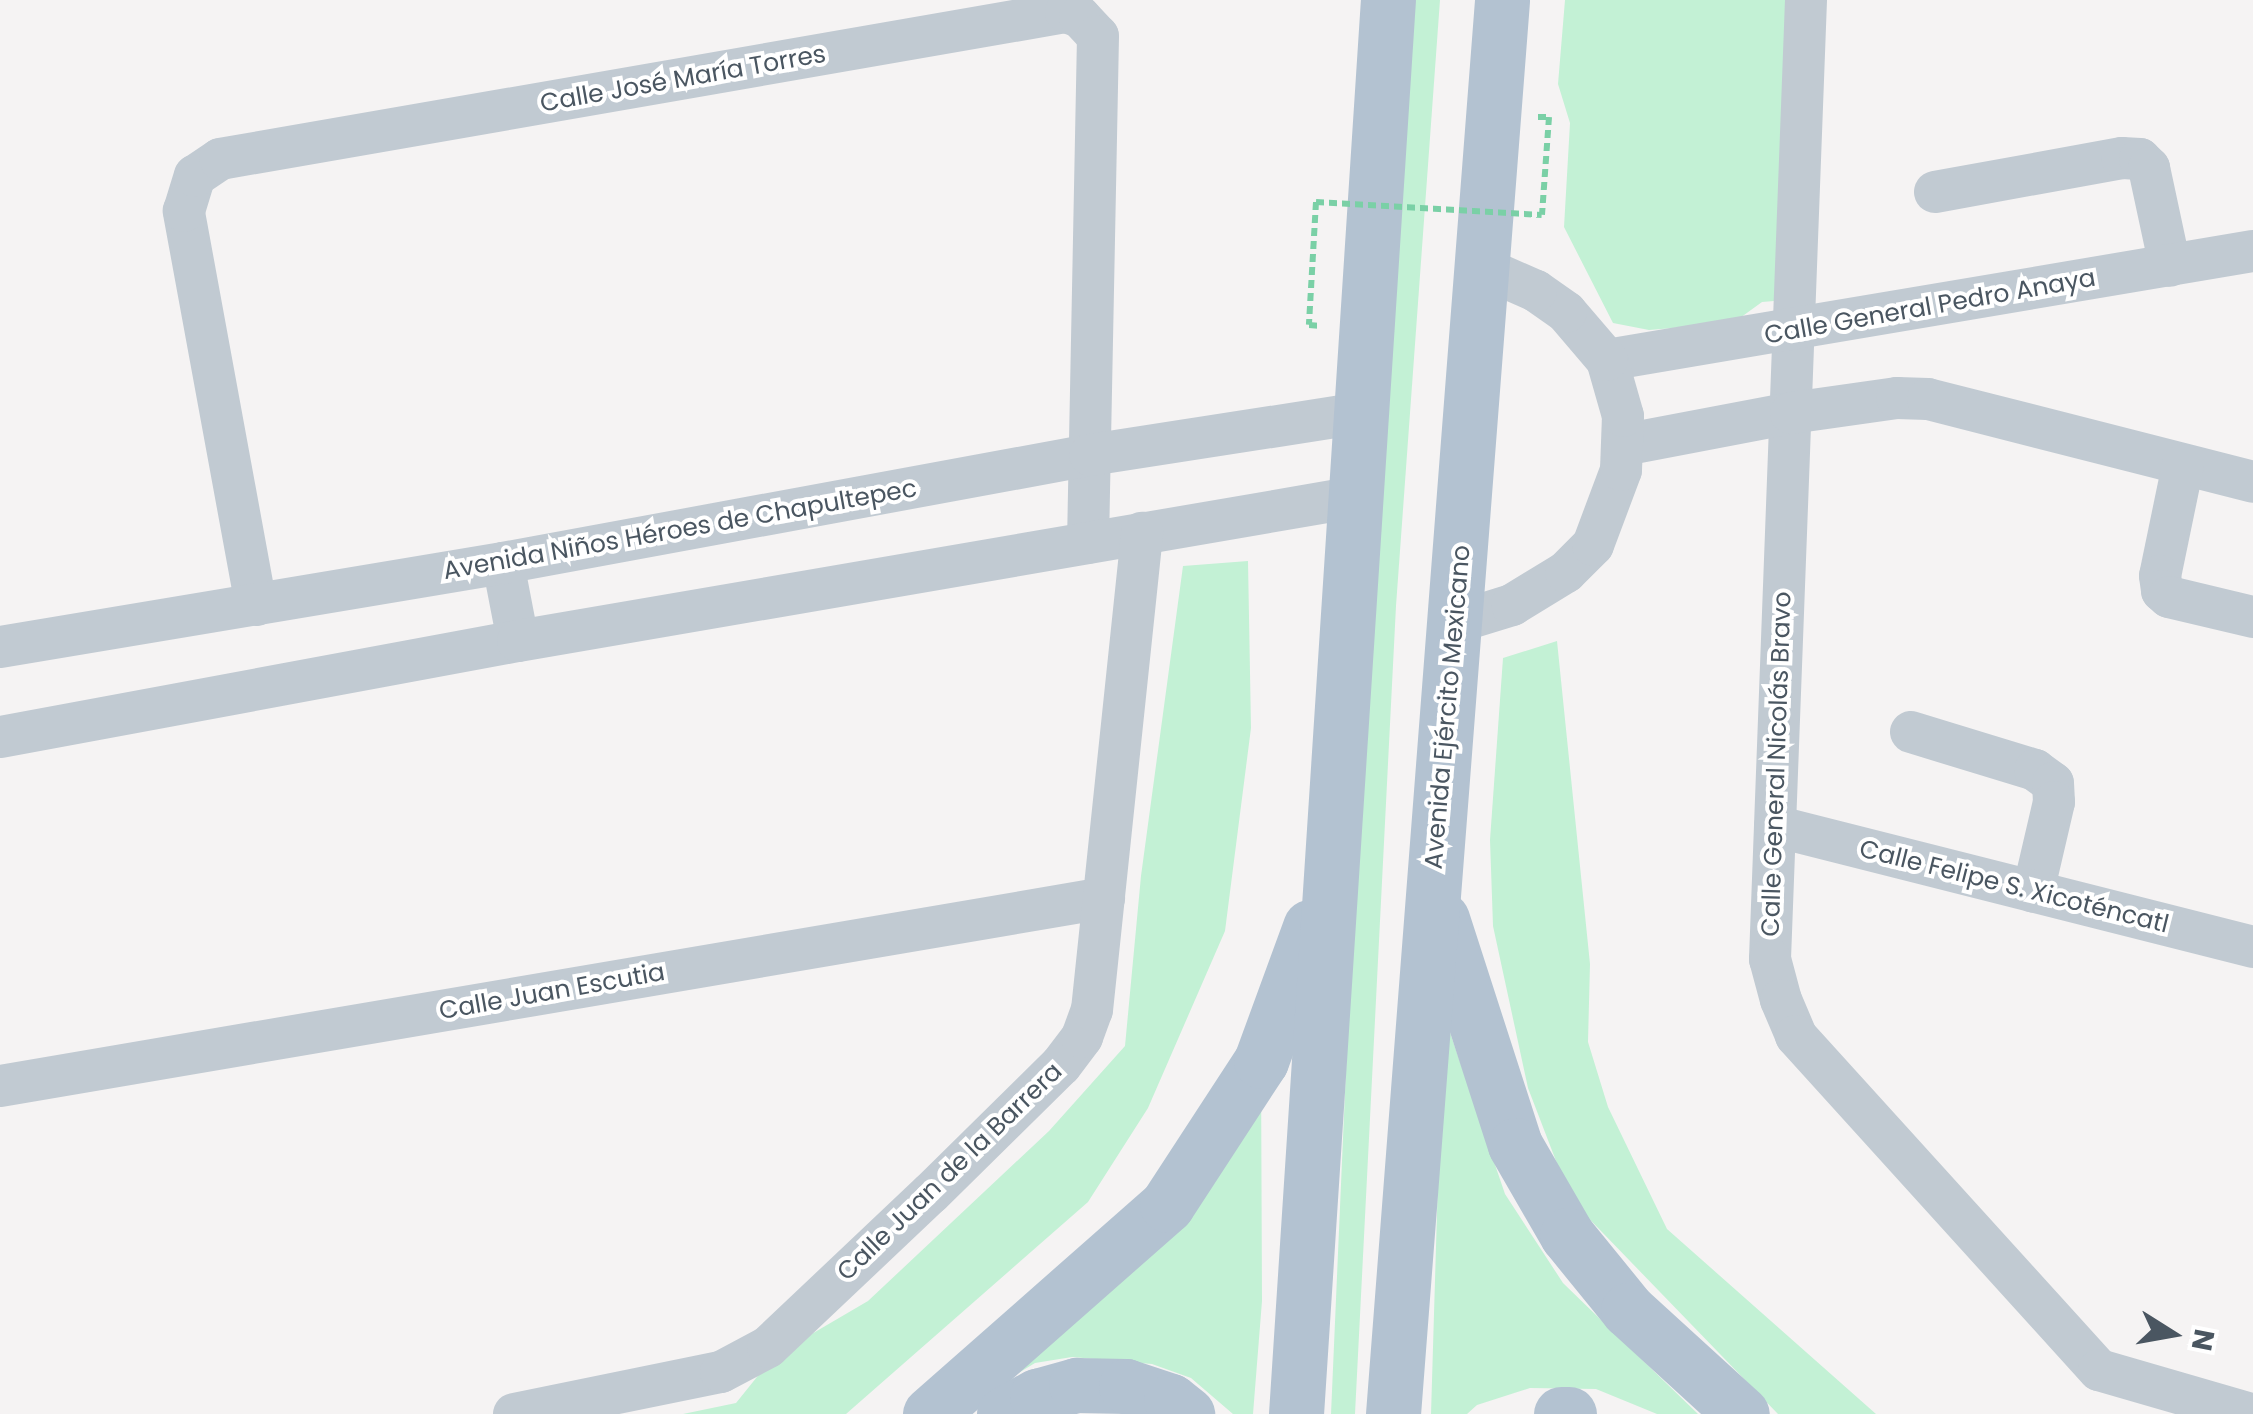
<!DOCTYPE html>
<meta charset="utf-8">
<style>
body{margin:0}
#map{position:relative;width:2253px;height:1414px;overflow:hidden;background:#f5f3f3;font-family:Poppins,sans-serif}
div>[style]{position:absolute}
.green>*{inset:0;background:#c3f1d5}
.path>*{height:6px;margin-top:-3px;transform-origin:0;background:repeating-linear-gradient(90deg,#7ad0a6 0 8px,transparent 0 13px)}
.minor>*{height:42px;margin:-21px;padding:0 21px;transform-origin:21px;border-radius:21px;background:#c1cad2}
.major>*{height:55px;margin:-27.5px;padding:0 27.5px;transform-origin:27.5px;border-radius:27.5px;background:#b3c2d1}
.path-bridge>*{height:6px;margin-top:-3px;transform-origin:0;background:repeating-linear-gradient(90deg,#7ad0a6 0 8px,transparent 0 13px)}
span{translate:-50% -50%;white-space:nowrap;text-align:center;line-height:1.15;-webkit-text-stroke:8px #fff;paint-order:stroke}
.street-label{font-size:25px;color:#4a5661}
.north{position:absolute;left:2123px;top:1284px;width:100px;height:100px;-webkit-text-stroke:8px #fff;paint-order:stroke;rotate:101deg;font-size:28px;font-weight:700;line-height:40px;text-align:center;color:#4a5661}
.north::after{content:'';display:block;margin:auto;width:35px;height:45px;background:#4a5661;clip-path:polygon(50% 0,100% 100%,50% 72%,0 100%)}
</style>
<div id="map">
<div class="green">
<i style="clip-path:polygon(1410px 0,1440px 0,1396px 606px,1355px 1414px,1331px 1414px,1368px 564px)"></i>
<i style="clip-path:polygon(1565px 0,1811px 0,1800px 299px,1762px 302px,1733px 323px,1649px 330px,1613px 323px,1564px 227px,1570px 123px,1558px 84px)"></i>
<i style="clip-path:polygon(1248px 561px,1251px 728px,1225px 931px,1148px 1108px,1088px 1202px,846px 1414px,683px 1414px,736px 1403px,774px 1356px,868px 1301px,1049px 1131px,1125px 1046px,1141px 876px,1183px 566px)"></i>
<i style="clip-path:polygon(1557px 641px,1590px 964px,1588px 1042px,1608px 1107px,1667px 1229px,1876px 1414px,1778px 1414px,1571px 1200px,1528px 1088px,1493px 926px,1490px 840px,1503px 658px)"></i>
<i style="clip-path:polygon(1443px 1012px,1505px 1194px,1563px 1283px,1698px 1414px,1657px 1414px,1596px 1389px,1530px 1388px,1477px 1405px,1467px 1414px,1431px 1414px)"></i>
<i style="clip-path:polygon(1261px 1061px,1262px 1301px,1253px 1414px,1233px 1414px,1191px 1378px,1152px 1364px,1072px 1357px,1035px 1363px,990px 1390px,1068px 1313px)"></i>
</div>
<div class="path">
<i style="left:1538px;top:117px;width:11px"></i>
<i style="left:1549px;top:117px;width:98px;rotate:94.1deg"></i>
<i style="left:1316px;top:202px;width:123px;rotate:93.3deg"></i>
<i style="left:1309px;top:325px;width:12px;rotate:5deg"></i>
</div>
<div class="minor">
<i style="left:1806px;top:0;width:960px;rotate:92.15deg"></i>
<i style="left:1770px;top:959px;width:42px;rotate:75deg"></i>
<i style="left:1781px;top:1000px;width:39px;rotate:67deg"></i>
<i style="left:1796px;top:1036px;width:451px;rotate:47.8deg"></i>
<i style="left:2099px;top:1370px;width:157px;rotate:16.2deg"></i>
<i style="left:1935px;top:192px;width:190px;rotate:-10.3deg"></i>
<i style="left:2122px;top:158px;width:18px;rotate:3deg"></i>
<i style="left:2140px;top:159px;width:13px;rotate:45deg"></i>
<i style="left:2149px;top:168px;width:100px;rotate:77.9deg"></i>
<i style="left:1607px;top:360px;width:655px;rotate:-9.58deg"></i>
<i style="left:1623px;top:445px;width:171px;rotate:-10.8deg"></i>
<i style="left:1791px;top:413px;width:107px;rotate:-8.1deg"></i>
<i style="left:1897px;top:398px;width:31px;rotate:2deg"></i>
<i style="left:1928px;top:399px;width:335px;rotate:14.3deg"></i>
<i style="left:2183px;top:465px;width:113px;rotate:101.7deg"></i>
<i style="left:2160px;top:576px;width:15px;rotate:82deg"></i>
<i style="left:2162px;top:591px;width:9px;rotate:41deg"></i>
<i style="left:2169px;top:597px;width:86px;rotate:13.4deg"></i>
<i style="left:503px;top:563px;width:79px;rotate:79.1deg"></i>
<i style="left:256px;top:605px;width:401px;rotate:-100.4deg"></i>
<i style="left:184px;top:211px;width:37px;rotate:-73deg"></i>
<i style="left:195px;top:176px;width:30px;rotate:-34deg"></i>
<i style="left:220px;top:159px;width:859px;rotate:-9.86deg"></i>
<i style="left:1066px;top:12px;width:15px;rotate:20deg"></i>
<i style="left:1080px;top:17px;width:26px;rotate:47deg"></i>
<i style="left:1098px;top:36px;width:507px;rotate:91.13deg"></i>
<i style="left:1457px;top:622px;width:58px;rotate:-17.2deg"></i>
<i style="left:1512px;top:605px;width:63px;rotate:-31.4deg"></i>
<i style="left:1566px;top:572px;width:38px;rotate:-45deg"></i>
<i style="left:1593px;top:545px;width:80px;rotate:-69.5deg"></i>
<i style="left:1621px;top:470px;width:54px;rotate:-87.9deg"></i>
<i style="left:1623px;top:416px;width:58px;rotate:-105.9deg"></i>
<i style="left:1607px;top:360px;width:63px;rotate:-130.5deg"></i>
<i style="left:1566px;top:312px;width:37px;rotate:-145deg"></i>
<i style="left:1536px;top:291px;width:62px;rotate:-156.3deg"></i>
<i style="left:0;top:647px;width:510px;rotate:-9.48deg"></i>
<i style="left:503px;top:563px;width:597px;rotate:-10.43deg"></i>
<i style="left:1090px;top:455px;width:274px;rotate:-8.8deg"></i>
<i style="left:1911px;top:732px;width:130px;rotate:17deg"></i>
<i style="left:2035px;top:770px;width:22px;rotate:36deg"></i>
<i style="left:2053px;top:783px;width:19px;rotate:87deg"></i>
<i style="left:2054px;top:802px;width:92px;rotate:103.1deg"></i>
<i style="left:0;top:737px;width:527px;rotate:-10.5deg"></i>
<i style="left:518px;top:641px;width:850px;rotate:-9.75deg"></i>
<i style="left:1775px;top:826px;width:493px;rotate:14.2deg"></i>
<i style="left:0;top:1086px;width:1120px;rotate:-9.66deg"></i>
<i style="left:514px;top:1414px;width:211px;rotate:-11.5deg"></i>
<i style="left:721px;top:1372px;width:53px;rotate:-28deg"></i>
<i style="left:768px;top:1347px;width:224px;rotate:-43.4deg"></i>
<i style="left:931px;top:1193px;width:182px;rotate:-44.6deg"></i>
<i style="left:1061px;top:1065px;width:35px;rotate:-53deg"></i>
<i style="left:1082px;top:1037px;width:29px;rotate:-70deg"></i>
<i style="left:1092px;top:1010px;width:480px;rotate:-84deg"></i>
</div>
<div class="major">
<i style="left:1442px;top:919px;width:237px;rotate:72.1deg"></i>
<i style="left:1515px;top:1145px;width:104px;rotate:60deg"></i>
<i style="left:1567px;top:1235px;width:97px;rotate:50.9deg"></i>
<i style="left:1628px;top:1310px;width:154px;rotate:42.4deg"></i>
<i style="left:930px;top:1414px;width:316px;rotate:-41.4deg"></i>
<i style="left:1167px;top:1205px;width:172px;rotate:-56.9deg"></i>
<i style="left:1261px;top:1061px;width:143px;rotate:-69.9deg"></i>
<i style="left:1004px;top:1414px;width:38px;rotate:-29deg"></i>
<i style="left:1037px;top:1396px;width:41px;rotate:-15.8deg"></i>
<i style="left:1076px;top:1385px;width:50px;rotate:1.1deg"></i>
<i style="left:1126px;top:1386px;width:47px;rotate:18.4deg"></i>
<i style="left:1171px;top:1401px;width:21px;rotate:39deg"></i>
<i style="left:1296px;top:1414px;width:1417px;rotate:-86.28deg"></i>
<i style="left:1393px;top:1414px;width:1418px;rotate:-85.59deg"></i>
<i style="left:1561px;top:1414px;width:8px"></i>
</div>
<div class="path-bridge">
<i style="left:1316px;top:202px;width:226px;rotate:3.3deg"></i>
</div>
<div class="street-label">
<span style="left:683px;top:79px;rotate:-10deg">Calle José María Torres</span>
<span style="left:1930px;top:307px;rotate:-10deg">Calle General Pedro Anaya</span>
<span style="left:680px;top:530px;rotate:-10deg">Avenida Niños Héroes de Chapultepec</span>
<span style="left:1448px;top:707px;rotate:-85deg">Avenida Ejército Mexicano</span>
<span style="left:1777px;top:764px;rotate:-88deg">Calle General Nicolás Bravo</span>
<span style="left:2014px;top:887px;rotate:14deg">Calle Felipe S. Xicoténcatl</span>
<span style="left:552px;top:992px;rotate:-10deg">Calle Juan Escutia</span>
<span style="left:950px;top:1172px;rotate:-44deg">Calle Juan de la Barrera</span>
</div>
<div class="north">N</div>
</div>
